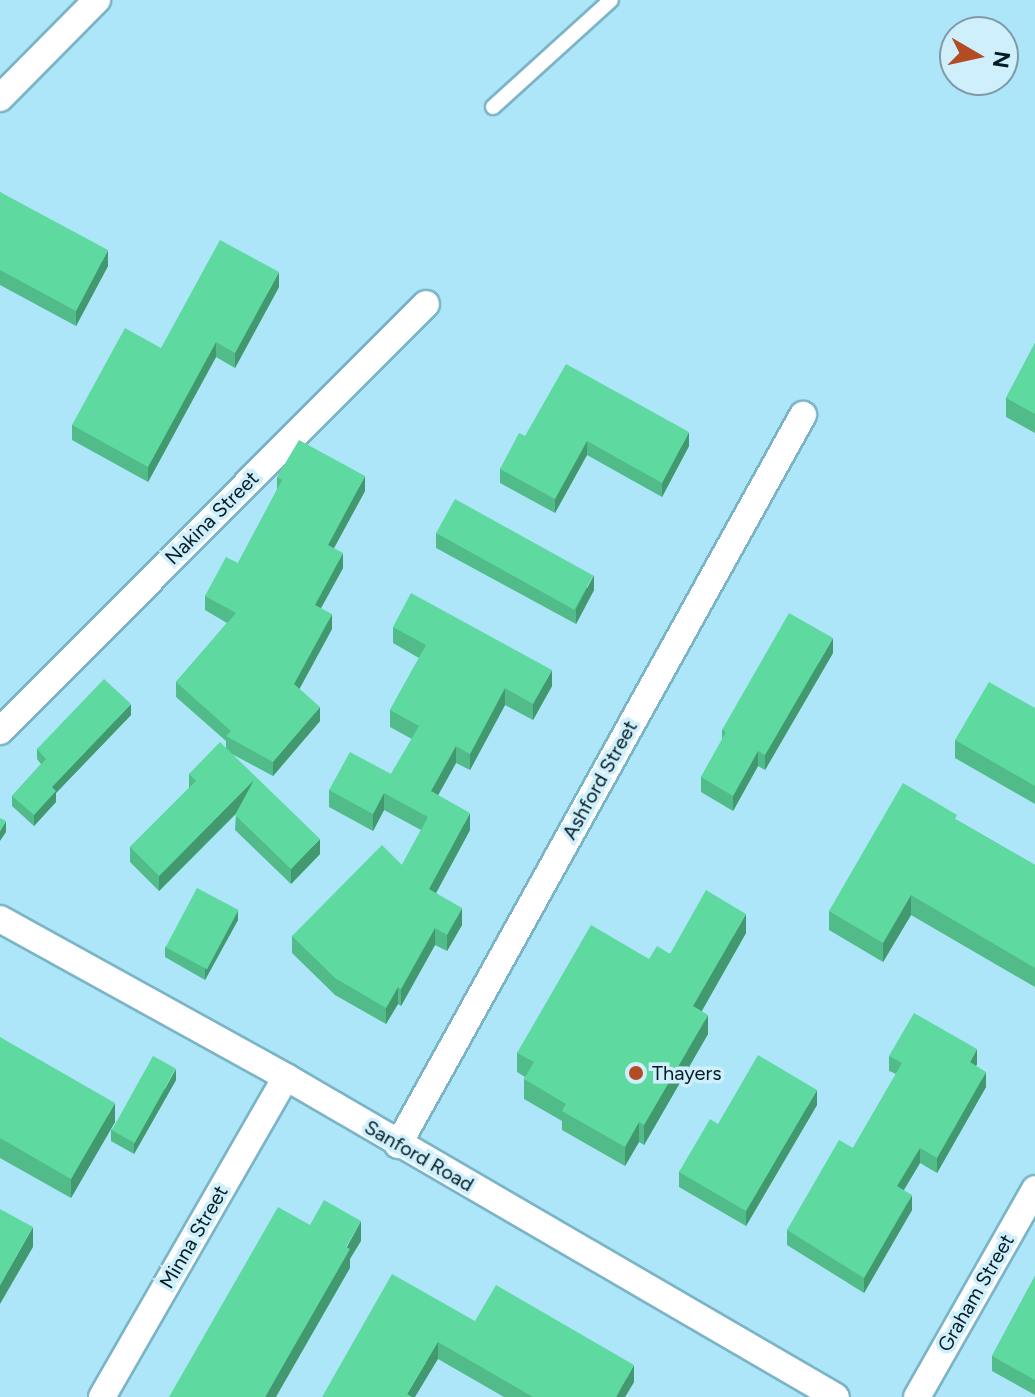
<!DOCTYPE html>
<style>
body{margin:0}
#map{position:relative;width:1035px;height:1397px;overflow:hidden;background:#ade6f9;font-family:Figtree,sans-serif}
div>[style]{position:absolute}
.roads{filter:drop-shadow(2px 0 #7cb4c7) drop-shadow(-2px 0 #7cb4c7) drop-shadow(0 2px #7cb4c7) drop-shadow(0 -2px #7cb4c7)}
.service>*{height:14px;margin:-7px;padding:0 7px;transform-origin:7px;border-radius:7px;background:#fff}
.minor>*{height:26px;margin:-13px;padding:0 13px;transform-origin:13px;border-radius:13px;background:#fff}
.wall>*{inset:0;background:#51bb8a}
.shaded-wall>*{inset:0;background:#429970}
.building>*{inset:0;background:#5edaa0;transform-origin:0 0}
.dots>*{width:22px;height:22px;translate:-50% -50%;box-sizing:border-box;border:4px solid #ceeffb;border-radius:50%}
span{translate:-50% -50%;white-space:nowrap;text-align:center;line-height:1.15;-webkit-text-stroke:7px #ceeffb;paint-order:stroke}
.street-label{font-size:20px;color:#051c23}
.poi-label{font-size:20px;color:#051c23}
.left{translate:0 -50%;text-align:left}
.north{position:absolute;left:939px;top:16px;width:80px;height:80px;box-sizing:border-box;background:#ceeffb;border:2px solid #7e9ba5;border-radius:50%;rotate:99deg;font-size:22px;font-weight:700;line-height:32px;text-align:center;color:#051c23}
.north::after{content:'';display:block;margin:auto;width:28px;height:36px;background:#b34c24;clip-path:polygon(50% 0,100% 100%,50% 72%,0 100%)}
</style>
<div id="map">
<div class="roads">
<div class="service">
<i style="left:493px;top:107px;width:159px;rotate:-42.2deg"></i>
</div>
<div class="minor">
<i style="left:0;top:98px;width:138px;rotate:-45.3deg"></i>
<i style="left:0;top:731px;width:603px;rotate:-45.07deg"></i>
<i style="left:0;top:919px;width:327px;rotate:28.9deg"></i>
<i style="left:286px;top:1077px;width:636px;rotate:30.19deg"></i>
<i style="left:398px;top:1145px;width:835px;rotate:-60.98deg"></i>
<i style="left:102px;top:1397px;width:369px;rotate:-60.1deg"></i>
<i style="left:917px;top:1397px;width:239px;rotate:-60.4deg"></i>
</div>
</div>
<div class="wall">
<i style="clip-path:polygon(0 192px,108px 266px,76px 326px,0 285px)"></i>
<i style="clip-path:polygon(279px 287px,235px 368px,216px 357px,148px 482px,72px 440px,72px 425px,161px 348px)"></i>
<i style="clip-path:polygon(1035px 343px,1035px 433px,1006px 417px,1006px 398px)"></i>
<i style="clip-path:polygon(525px 436px,689px 446px,662px 497px,587px 455px,555px 513px,500px 483px,500px 469px)"></i>
<i style="clip-path:polygon(277px 477px,365px 491px,334px 548px,343px 568px,321px 608px,332px 629px,299px 689px,320px 721px,273px 776px,232px 754px,320px 854px,291px 884px,235px 830px,236px 814px,159px 891px,130px 862px,130px 847px,189px 788px,189px 774px,226px 748px,226px 741px,176px 697px,176px 682px,227px 623px,205px 610px,205px 596px,238px 563px,277px 490px)"></i>
<i style="clip-path:polygon(436px 533px,594px 590px,576px 624px,436px 548px)"></i>
<i style="clip-path:polygon(393px 627px,552px 686px,533px 720px,505px 705px,470px 770px,456px 763px,438px 795px,470px 830px,436px 893px,462px 925px,447px 951px,435px 945px,401px 1006px,398px 1004px,386px 1024px,335px 995px,292px 953px,292px 936px,402px 865px,421px 830px,384px 810px,373px 831px,329px 807px,329px 790px,391px 774px,412px 739px,390px 727px,390px 710px,419px 658px,393px 643px)"></i>
<i style="clip-path:polygon(833px 653px,765px 770px,758px 766px,733px 811px,701px 792px,701px 777px,722px 740px,722px 730px)"></i>
<i style="clip-path:polygon(1035px 708px,1035px 804px,955px 758px,955px 740px)"></i>
<i style="clip-path:polygon(131px 715px,56px 793px,56px 802px,34px 826px,12px 806px,12px 796px,41px 764px,37px 759px,37px 749px)"></i>
<i style="clip-path:polygon(957px 820px,1035px 865px,1035px 987px,911px 915px,883px 962px,829px 930px,829px 911px)"></i>
<i style="clip-path:polygon(238px 920px,205px 980px,165px 957px,165px 947px)"></i>
<i style="clip-path:polygon(746px 933px,702px 1011px,708px 1034px,644px 1145px,639px 1142px,625px 1166px,562px 1130px,562px 1121px,524px 1099px,524px 1079px,525px 1077px,517px 1072px,517px 1053px,649px 959px)"></i>
<i style="clip-path:polygon(0 1037px,115px 1122px,71px 1198px,0 1158px)"></i>
<i style="clip-path:polygon(889px 1056px,977px 1064px,976px 1066px,986px 1087px,937px 1173px,920px 1163px,904px 1190px,912px 1210px,864px 1293px,787px 1245px,787px 1230px,853px 1148px,896px 1074px,889px 1071px)"></i>
<i style="clip-path:polygon(176px 1080px,134px 1154px,111px 1141px,111px 1130px)"></i>
<i style="clip-path:polygon(817px 1105px,746px 1226px,679px 1187px,679px 1172px,718px 1124px)"></i>
<i style="clip-path:polygon(1035px 1276px,1035px 1395px,992px 1371px,992px 1356px)"></i>
<i style="clip-path:polygon(475px 1321px,634px 1382px,625px 1397px,504px 1397px,438px 1359px,322px 1397px)"></i>
</div>
<div class="shaded-wall">
<i style="clip-path:polygon(108px 250px,108px 266px,76px 326px,76px 311px)"></i>
<i style="clip-path:polygon(279px 272px,279px 287px,235px 368px,235px 353px)"></i>
<i style="clip-path:polygon(216px 342px,216px 357px,148px 482px,148px 467px)"></i>
<i style="clip-path:polygon(689px 432px,689px 446px,662px 497px,662px 483px)"></i>
<i style="clip-path:polygon(587px 441px,587px 455px,555px 513px,555px 499px)"></i>
<i style="clip-path:polygon(365px 476px,365px 491px,328px 559px,328px 545px)"></i>
<i style="clip-path:polygon(343px 553px,343px 568px,315px 619px,315px 605px)"></i>
<i style="clip-path:polygon(594px 575px,594px 590px,576px 624px,576px 609px)"></i>
<i style="clip-path:polygon(332px 614px,332px 629px,294px 699px,294px 684px)"></i>
<i style="clip-path:polygon(833px 638px,833px 653px,765px 770px,765px 755px)"></i>
<i style="clip-path:polygon(552px 670px,552px 686px,533px 720px,533px 704px)"></i>
<i style="clip-path:polygon(505px 688px,505px 705px,470px 770px,470px 754px)"></i>
<i style="clip-path:polygon(131px 704px,131px 715px,56px 793px,56px 802px,34px 826px,34px 815px,52px 787px)"></i>
<i style="clip-path:polygon(320px 707px,320px 721px,273px 776px,273px 762px)"></i>
<i style="clip-path:polygon(456px 746px,456px 763px,431px 808px,431px 791px)"></i>
<i style="clip-path:polygon(758px 751px,758px 766px,733px 811px,733px 796px)"></i>
<i style="clip-path:polygon(254px 780px,254px 795px,159px 891px,159px 876px)"></i>
<i style="clip-path:polygon(384px 793px,384px 810px,373px 831px,373px 814px)"></i>
<i style="clip-path:polygon(470px 813px,470px 830px,429px 906px,429px 889px)"></i>
<i style="clip-path:polygon(6px 821px,6px 832px,0 841px,0 831px)"></i>
<i style="clip-path:polygon(320px 839px,320px 854px,291px 884px,291px 869px)"></i>
<i style="clip-path:polygon(911px 895px,911px 915px,883px 962px,883px 943px)"></i>
<i style="clip-path:polygon(462px 908px,462px 925px,447px 951px,447px 935px)"></i>
<i style="clip-path:polygon(238px 910px,238px 920px,205px 980px,205px 969px)"></i>
<i style="clip-path:polygon(746px 914px,746px 933px,693px 1026px,693px 1006px)"></i>
<i style="clip-path:polygon(435px 928px,435px 945px,401px 1006px,401px 989px)"></i>
<i style="clip-path:polygon(398px 987px,398px 1004px,386px 1024px,386px 1008px)"></i>
<i style="clip-path:polygon(708px 1015px,708px 1034px,644px 1145px,644px 1125px)"></i>
<i style="clip-path:polygon(977px 1049px,977px 1064px,970px 1077px,970px 1062px)"></i>
<i style="clip-path:polygon(176px 1069px,176px 1080px,134px 1154px,134px 1144px)"></i>
<i style="clip-path:polygon(986px 1072px,986px 1087px,937px 1173px,937px 1158px)"></i>
<i style="clip-path:polygon(817px 1090px,817px 1105px,746px 1226px,746px 1211px)"></i>
<i style="clip-path:polygon(115px 1103px,115px 1122px,71px 1198px,71px 1179px)"></i>
<i style="clip-path:polygon(639px 1122px,639px 1142px,625px 1166px,625px 1147px)"></i>
<i style="clip-path:polygon(920px 1148px,920px 1163px,897px 1201px,897px 1186px)"></i>
<i style="clip-path:polygon(912px 1195px,912px 1210px,864px 1293px,864px 1278px)"></i>
<i style="clip-path:polygon(361px 1221px,361px 1241px,350px 1259px,350px 1268px,276px 1397px,265px 1397px)"></i>
<i style="clip-path:polygon(33px 1227px,33px 1247px,0 1304px,0 1285px)"></i>
<i style="clip-path:polygon(438px 1342px,438px 1359px,415px 1397px,407px 1397px,407px 1394px)"></i>
<i style="clip-path:polygon(634px 1365px,634px 1382px,625px 1397px,616px 1397px)"></i>
</div>
<div class="building">
<i style="clip-path:polygon(0 192px,108px 250px,76px 311px,0 270px)"></i>
<i style="clip-path:polygon(220px 240px,279px 272px,235px 353px,216px 342px,148px 467px,72px 425px,125px 328px,161px 348px)"></i>
<i style="clip-path:polygon(1035px 343px,1035px 414px,1006px 398px)"></i>
<i style="clip-path:polygon(566px 364px,689px 432px,662px 483px,587px 441px,555px 499px,500px 469px,519px 433px,525px 436px)"></i>
<i style="clip-path:polygon(299px 440px,365px 476px,328px 545px,343px 553px,315px 605px,332px 614px,294px 684px,320px 707px,273px 762px,226px 736px,231px 731px,176px 682px,236px 613px,205px 596px,226px 557px,238px 563px,282px 480px,277px 477px)"></i>
<i style="left:455px;top:499px;width:158px;height:39px;rotate:29deg"></i>
<i style="clip-path:polygon(411px 593px,552px 670px,533px 704px,505px 688px,470px 754px,456px 746px,431px 791px,470px 813px,429px 889px,462px 908px,447px 935px,435px 928px,401px 989px,398px 987px,386px 1008px,335px 978px,292px 936px,382px 845px,402px 865px,428px 817px,384px 793px,373px 814px,329px 790px,350px 752px,391px 774px,419px 726px,390px 710px,426px 645px,393px 627px)"></i>
<i style="clip-path:polygon(789px 613px,833px 638px,765px 755px,758px 751px,733px 796px,701px 777px,726px 732px,722px 730px)"></i>
<i style="clip-path:polygon(104px 679px,131px 704px,52px 787px,56px 791px,34px 815px,12px 796px,46px 759px,37px 749px)"></i>
<i style="clip-path:polygon(989px 682px,1035px 708px,1035px 786px,955px 740px)"></i>
<i style="clip-path:polygon(220px 742px,320px 839px,291px 869px,235px 815px,254px 780px,159px 876px,130px 847px,196px 781px,189px 774px)"></i>
<i style="clip-path:polygon(903px 783px,957px 815px,955px 819px,1035px 865px,1035px 968px,911px 895px,883px 943px,829px 911px)"></i>
<i style="clip-path:polygon(0 818px,6px 821px,0 831px)"></i>
<i style="left:197px;top:888px;width:47px;height:67px;rotate:28deg"></i>
<i style="clip-path:polygon(706px 890px,746px 914px,693px 1006px,708px 1015px,644px 1125px,639px 1122px,625px 1147px,562px 1111px,566px 1104px,524px 1079px,534px 1062px,517px 1053px,591px 925px,649px 959px,657px 946px,670px 954px)"></i>
<i style="clip-path:polygon(914px 1013px,977px 1049px,970px 1062px,986px 1072px,937px 1158px,920px 1148px,897px 1186px,912px 1195px,864px 1278px,787px 1230px,839px 1140px,853px 1148px,902px 1063px,889px 1056px)"></i>
<i style="clip-path:polygon(0 1037px,115px 1103px,71px 1179px,0 1138px)"></i>
<i style="clip-path:polygon(758px 1055px,817px 1090px,746px 1211px,679px 1172px,710px 1119px,718px 1124px)"></i>
<i style="left:153px;top:1056px;width:26px;height:85px;rotate:29deg"></i>
<i style="clip-path:polygon(324px 1200px,361px 1221px,346px 1247px,350px 1249px,265px 1397px,169px 1397px,278px 1207px,310px 1225px)"></i>
<i style="clip-path:polygon(0 1209px,33px 1227px,0 1285px)"></i>
<i style="clip-path:polygon(392px 1274px,475px 1321px,496px 1285px,634px 1365px,616px 1397px,533px 1397px,438px 1342px,407px 1394px,412px 1397px,322px 1397px)"></i>
<i style="clip-path:polygon(1035px 1276px,1035px 1380px,992px 1356px)"></i>
</div>
<div class="dots">
<i style="left:636px;top:1073px;background:#b34c24"></i>
</div>
<div class="street-label">
<span style="left:212px;top:518px;rotate:-45deg">Nakina Street</span>
<span style="left:600px;top:780px;rotate:-61deg">Ashford Street</span>
<span style="left:419px;top:1156px;rotate:30deg">Sanford Road</span>
<span style="left:194px;top:1237px;rotate:-60deg">Minna Street</span>
<span style="left:976px;top:1293px;rotate:-60deg">Graham Street</span>
</div>
<div class="poi-label">
<span class="left" style="left:652px;top:1073px">Thayers</span>
</div>
<div class="north">N</div>
</div>
